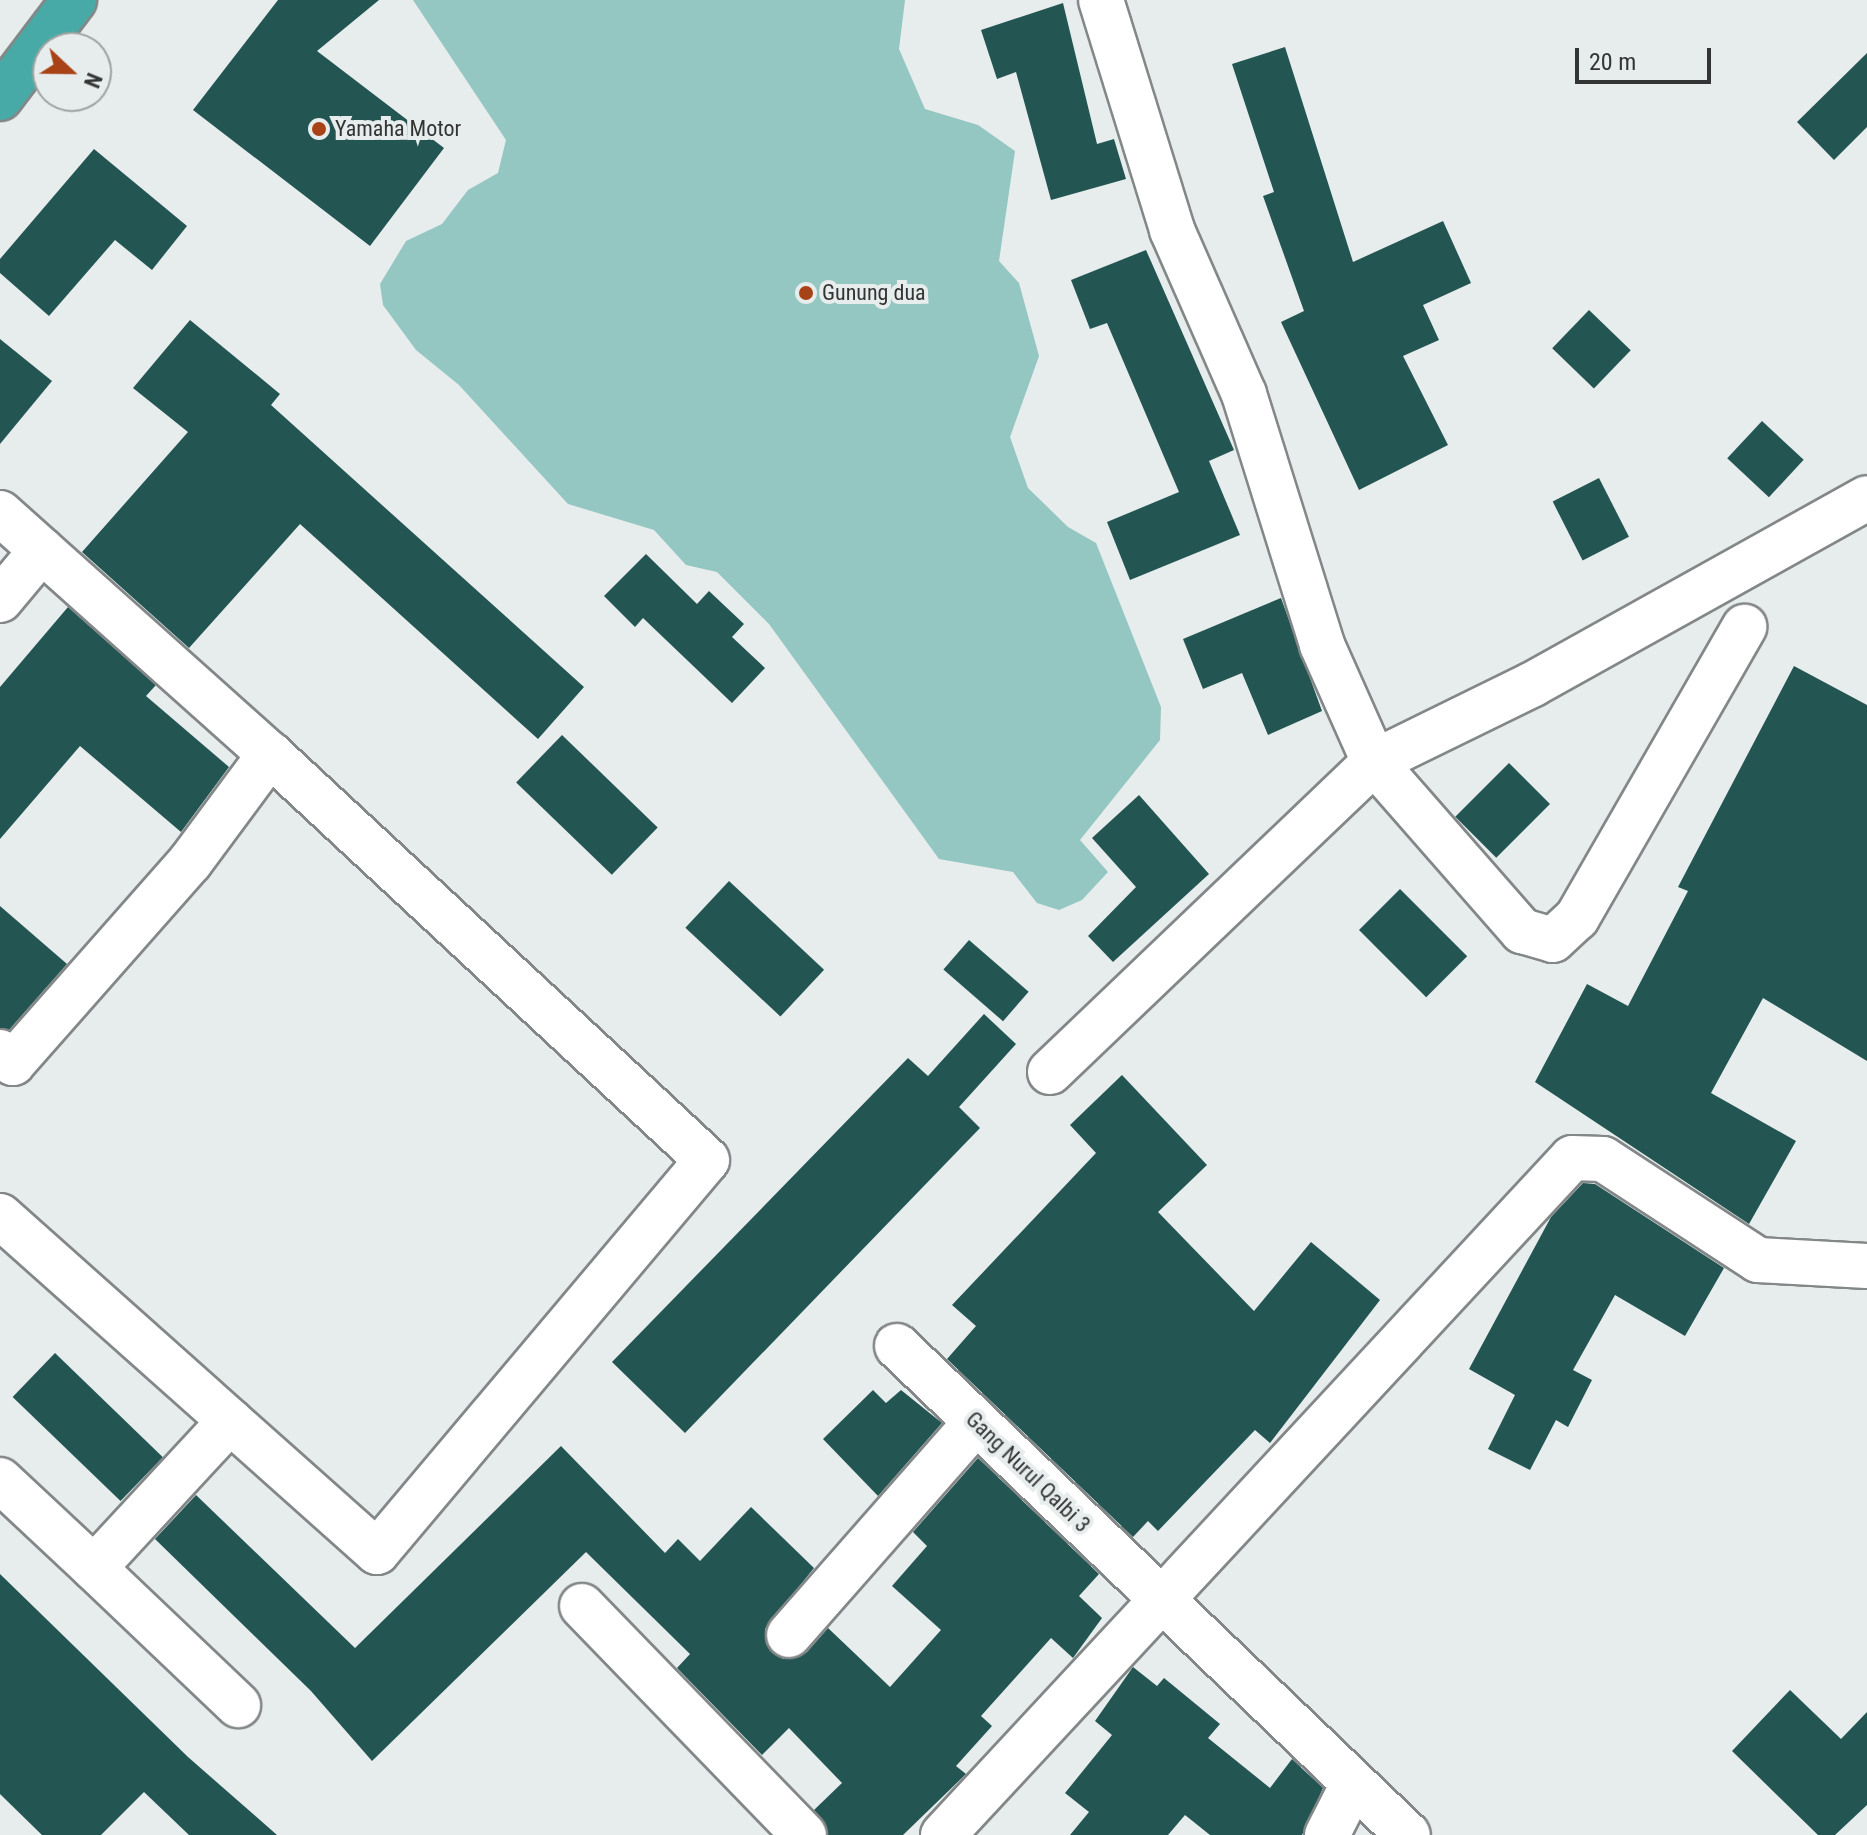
<!DOCTYPE html>
<style>
body{margin:0}
#map{position:relative;width:1867px;height:1835px;overflow:hidden;background:#e7ecec;font-family:"Roboto Condensed",sans-serif}
div>[style]{position:absolute}
.green>*{inset:0;background:#94c6c2}
.building>*{inset:0;background:#235553;transform-origin:0 0}
.roads{filter:drop-shadow(2px 0 #838787) drop-shadow(-2px 0 #838787) drop-shadow(0 2px #838787) drop-shadow(0 -2px #838787)}
.minor>*{height:44px;margin:-22px;padding:0 22px;transform-origin:22px;border-radius:22px;background:#fff}
.highway>*{height:44px;margin:-22px;padding:0 22px;transform-origin:22px;border-radius:22px;background:#48aaa6}
.dots>*{width:22px;height:22px;translate:-50% -50%;box-sizing:border-box;border:4px solid #e7ecec;border-radius:50%}
span{translate:-50% -50%;white-space:nowrap;text-align:center;line-height:1.15;-webkit-text-stroke:8px #e7ecec;paint-order:stroke}
.poi-label{font-size:22px;color:#333534}
.left{translate:0 -50%;text-align:left}
.street-label{font-size:22px;color:#333534}
.north{position:absolute;left:32px;top:32px;width:80px;height:80px;box-sizing:border-box;background:#e7ecec;border:2px solid #9fa3a2;border-radius:50%;rotate:112deg;font-size:22px;font-weight:700;line-height:32px;text-align:center;color:#333534}
.north::after{content:'';display:block;margin:auto;width:28px;height:36px;background:#a84317;clip-path:polygon(50% 0,100% 100%,50% 72%,0 100%)}
.scale{position:absolute;left:1575px;top:48px;width:136px;height:36px;box-sizing:border-box;border:4px solid #333534;border-top:0;padding-left:10px;font-size:24px;line-height:28px;white-space:nowrap;color:#333534;-webkit-text-stroke:6px #e7ecec;paint-order:stroke}
</style>
<div id="map">
<div class="green">
<i style="clip-path:polygon(413px 0,905px 0,899px 49px,925px 109px,978px 125px,1015px 151px,999px 261px,1019px 283px,1039px 356px,1010px 437px,1028px 488px,1068px 527px,1096px 543px,1161px 707px,1160px 740px,1080px 840px,1108px 872px,1082px 900px,1059px 910px,1037px 903px,1013px 872px,939px 859px,769px 624px,717px 572px,686px 565px,654px 530px,568px 504px,459px 385px,416px 350px,383px 305px,380px 284px,406px 241px,442px 224px,468px 190px,498px 173px,506px 140px)"></i>
</div>
<div class="building">
<i style="clip-path:polygon(278px 0,379px 0,317px 51px,444px 148px,370px 246px,193px 110px)"></i>
<i style="clip-path:polygon(1063px 3px,1097px 144px,1114px 139px,1126px 179px,1051px 200px,1016px 72px,997px 79px,981px 30px)"></i>
<i style="clip-path:polygon(1285px 47px,1353px 262px,1443px 221px,1471px 283px,1423px 305px,1439px 340px,1403px 356px,1448px 445px,1359px 490px,1281px 322px,1304px 311px,1263px 196px,1274px 192px,1232px 64px)"></i>
<i style="clip-path:polygon(1867px 53px,1867px 127px,1834px 160px,1797px 122px)"></i>
<i style="clip-path:polygon(94px 149px,187px 226px,152px 270px,115px 240px,49px 316px,0 273px,0 259px)"></i>
<i style="clip-path:polygon(1146px 250px,1234px 450px,1209px 461px,1240px 535px,1130px 580px,1107px 522px,1179px 492px,1107px 323px,1090px 329px,1071px 280px)"></i>
<i style="left:1589px;top:310px;width:58px;height:53px;rotate:44deg"></i>
<i style="clip-path:polygon(190px 320px,280px 394px,271px 405px,584px 687px,538px 739px,300px 524px,189px 648px,82px 552px,188px 432px,133px 388px)"></i>
<i style="clip-path:polygon(0 339px,52px 381px,0 444px)"></i>
<i style="left:1762px;top:421px;width:57px;height:51px;rotate:43deg"></i>
<i style="left:1599px;top:478px;width:66px;height:52px;rotate:63deg"></i>
<i style="clip-path:polygon(646px 554px,697px 604px,709px 591px,744px 624px,732px 637px,765px 668px,732px 703px,643px 618px,635px 627px,604px 596px)"></i>
<i style="clip-path:polygon(1281px 598px,1322px 711px,1268px 735px,1242px 673px,1203px 689px,1183px 639px)"></i>
<i style="clip-path:polygon(68px 607px,156px 685px,146px 696px,229px 767px,181px 832px,80px 746px,0 839px,0 687px)"></i>
<i style="clip-path:polygon(1794px 666px,1867px 705px,1867px 1061px,1763px 998px,1711px 1093px,1796px 1141px,1749px 1224px,1535px 1082px,1587px 984px,1628px 1006px,1688px 891px,1678px 887px)"></i>
<i style="left:562px;top:735px;width:133px;height:66px;rotate:44deg"></i>
<i style="left:1509px;top:763px;width:58px;height:76px;rotate:45deg"></i>
<i style="clip-path:polygon(1139px 795px,1209px 874px,1113px 962px,1088px 936px,1136px 887px,1092px 838px)"></i>
<i style="left:729px;top:881px;width:130px;height:64px;rotate:43deg"></i>
<i style="left:1400px;top:889px;width:95px;height:58px;rotate:45deg"></i>
<i style="clip-path:polygon(0 906px,67px 964px,9px 1030px,0 1028px)"></i>
<i style="left:969px;top:940px;width:79px;height:39px;rotate:41deg"></i>
<i style="clip-path:polygon(984px 1014px,1016px 1044px,959px 1107px,980px 1128px,685px 1433px,612px 1362px,908px 1058px,928px 1076px)"></i>
<i style="clip-path:polygon(1122px 1075px,1207px 1165px,1158px 1212px,1254px 1311px,1311px 1242px,1380px 1300px,1270px 1443px,1255px 1430px,1158px 1531px,1148px 1521px,1133px 1537px,947px 1359px,976px 1326px,952px 1305px,1096px 1153px,1070px 1125px)"></i>
<i style="clip-path:polygon(1583px 1183px,1595px 1184px,1724px 1268px,1685px 1336px,1615px 1295px,1573px 1370px,1592px 1380px,1568px 1427px,1556px 1420px,1530px 1470px,1488px 1449px,1515px 1395px,1469px 1369px,1551px 1217px)"></i>
<i style="left:55px;top:1353px;width:150px;height:61px;rotate:44deg"></i>
<i style="clip-path:polygon(873px 1390px,886px 1403px,901px 1390px,942px 1423px,878px 1496px,823px 1439px)"></i>
<i style="clip-path:polygon(561px 1446px,665px 1553px,678px 1539px,700px 1561px,751px 1507px,814px 1568px,765px 1629px,766px 1644px,783px 1659px,807px 1652px,828px 1628px,890px 1687px,941px 1630px,892px 1586px,927px 1546px,913px 1532px,978px 1458px,1099px 1574px,1079px 1596px,1102px 1618px,1073px 1658px,1051px 1638px,981px 1716px,992px 1726px,956px 1766px,966px 1774px,903px 1835px,828px 1835px,814px 1810px,842px 1783px,789px 1728px,762px 1755px,677px 1668px,690px 1654px,586px 1552px,372px 1761px,311px 1691px,155px 1539px,196px 1495px,355px 1648px)"></i>
<i style="clip-path:polygon(0 1574px,188px 1757px,277px 1835px,189px 1835px,144px 1792px,101px 1835px,42px 1835px,0 1794px)"></i>
<i style="clip-path:polygon(1133px 1667px,1157px 1686px,1164px 1678px,1220px 1724px,1208px 1738px,1270px 1788px,1292px 1759px,1323px 1788px,1302px 1835px,1210px 1835px,1185px 1815px,1168px 1835px,1070px 1835px,1089px 1812px,1065px 1793px,1112px 1735px,1095px 1721px)"></i>
<i style="clip-path:polygon(1790px 1690px,1841px 1739px,1867px 1712px,1867px 1805px,1835px 1835px,1818px 1835px,1732px 1751px)"></i>
</div>
<div class="roads">
<div class="minor">
<i style="left:1101px;top:0;width:241px;rotate:72.8deg"></i>
<i style="left:1172px;top:230px;width:179px;rotate:66.3deg"></i>
<i style="left:1244px;top:394px;width:263px;rotate:72.7deg"></i>
<i style="left:1322px;top:645px;width:128px;rotate:66deg"></i>
<i style="left:1374px;top:762px;width:177px;rotate:-26.1deg"></i>
<i style="left:1533px;top:684px;width:382px;rotate:-29.1deg"></i>
<i style="left:0;top:513px;width:362px;rotate:41.8deg"></i>
<i style="left:270px;top:754px;width:134px;rotate:126.5deg"></i>
<i style="left:190px;top:862px;width:268px;rotate:131.4deg"></i>
<i style="left:13px;top:1063px;width:17px;rotate:-140deg"></i>
<i style="left:0;top:600px;width:65px;rotate:-50deg"></i>
<i style="left:1050px;top:1072px;width:448px;rotate:-43.7deg"></i>
<i style="left:1374px;top:762px;width:225px;rotate:48.8deg"></i>
<i style="left:1522px;top:931px;width:32px;rotate:16deg"></i>
<i style="left:1553px;top:940px;width:33px;rotate:-43deg"></i>
<i style="left:1577px;top:918px;width:336px;rotate:-60.1deg"></i>
<i style="left:0;top:1216px;width:505px;rotate:41.71deg"></i>
<i style="left:377px;top:1552px;width:512px;rotate:-49.91deg"></i>
<i style="left:707px;top:1160px;width:596px;rotate:-137.11deg"></i>
<i style="left:897px;top:1346px;width:707px;rotate:43.74deg"></i>
<i style="left:230px;top:1421px;width:200px;rotate:132.8deg"></i>
<i style="left:94px;top:1568px;width:199px;rotate:43.6deg"></i>
<i style="left:0;top:1480px;width:129px;rotate:43.1deg"></i>
<i style="left:582px;top:1606px;width:319px;rotate:45.9deg"></i>
<i style="left:789px;top:1635px;width:283px;rotate:-48.7deg"></i>
<i style="left:943px;top:1835px;width:924px;rotate:-47.1deg"></i>
<i style="left:1572px;top:1158px;width:31px;rotate:2deg"></i>
<i style="left:1603px;top:1159px;width:185px;rotate:33.1deg"></i>
<i style="left:1758px;top:1260px;width:109px;rotate:3.2deg"></i>
<i style="left:1327px;top:1835px;width:57px;rotate:-63deg"></i>
</div>
<div class="highway">
<i style="left:0;top:98px;width:123px;rotate:-52.9deg"></i>
</div>
</div>
<div class="dots">
<i style="left:319px;top:129px;background:#a84317"></i>
<i style="left:806px;top:293px;background:#a84317"></i>
</div>
<div class="poi-label">
<span class="left" style="left:335px;top:129px">Yamaha Motor</span>
<span class="left" style="left:822px;top:293px">Gunung dua</span>
</div>
<div class="street-label">
<span style="left:1028px;top:1472px;rotate:44deg">Gang Nurul Qalbi 3</span>
</div>
<div class="north">N</div>
<div class="scale">20 m</div>
</div>
